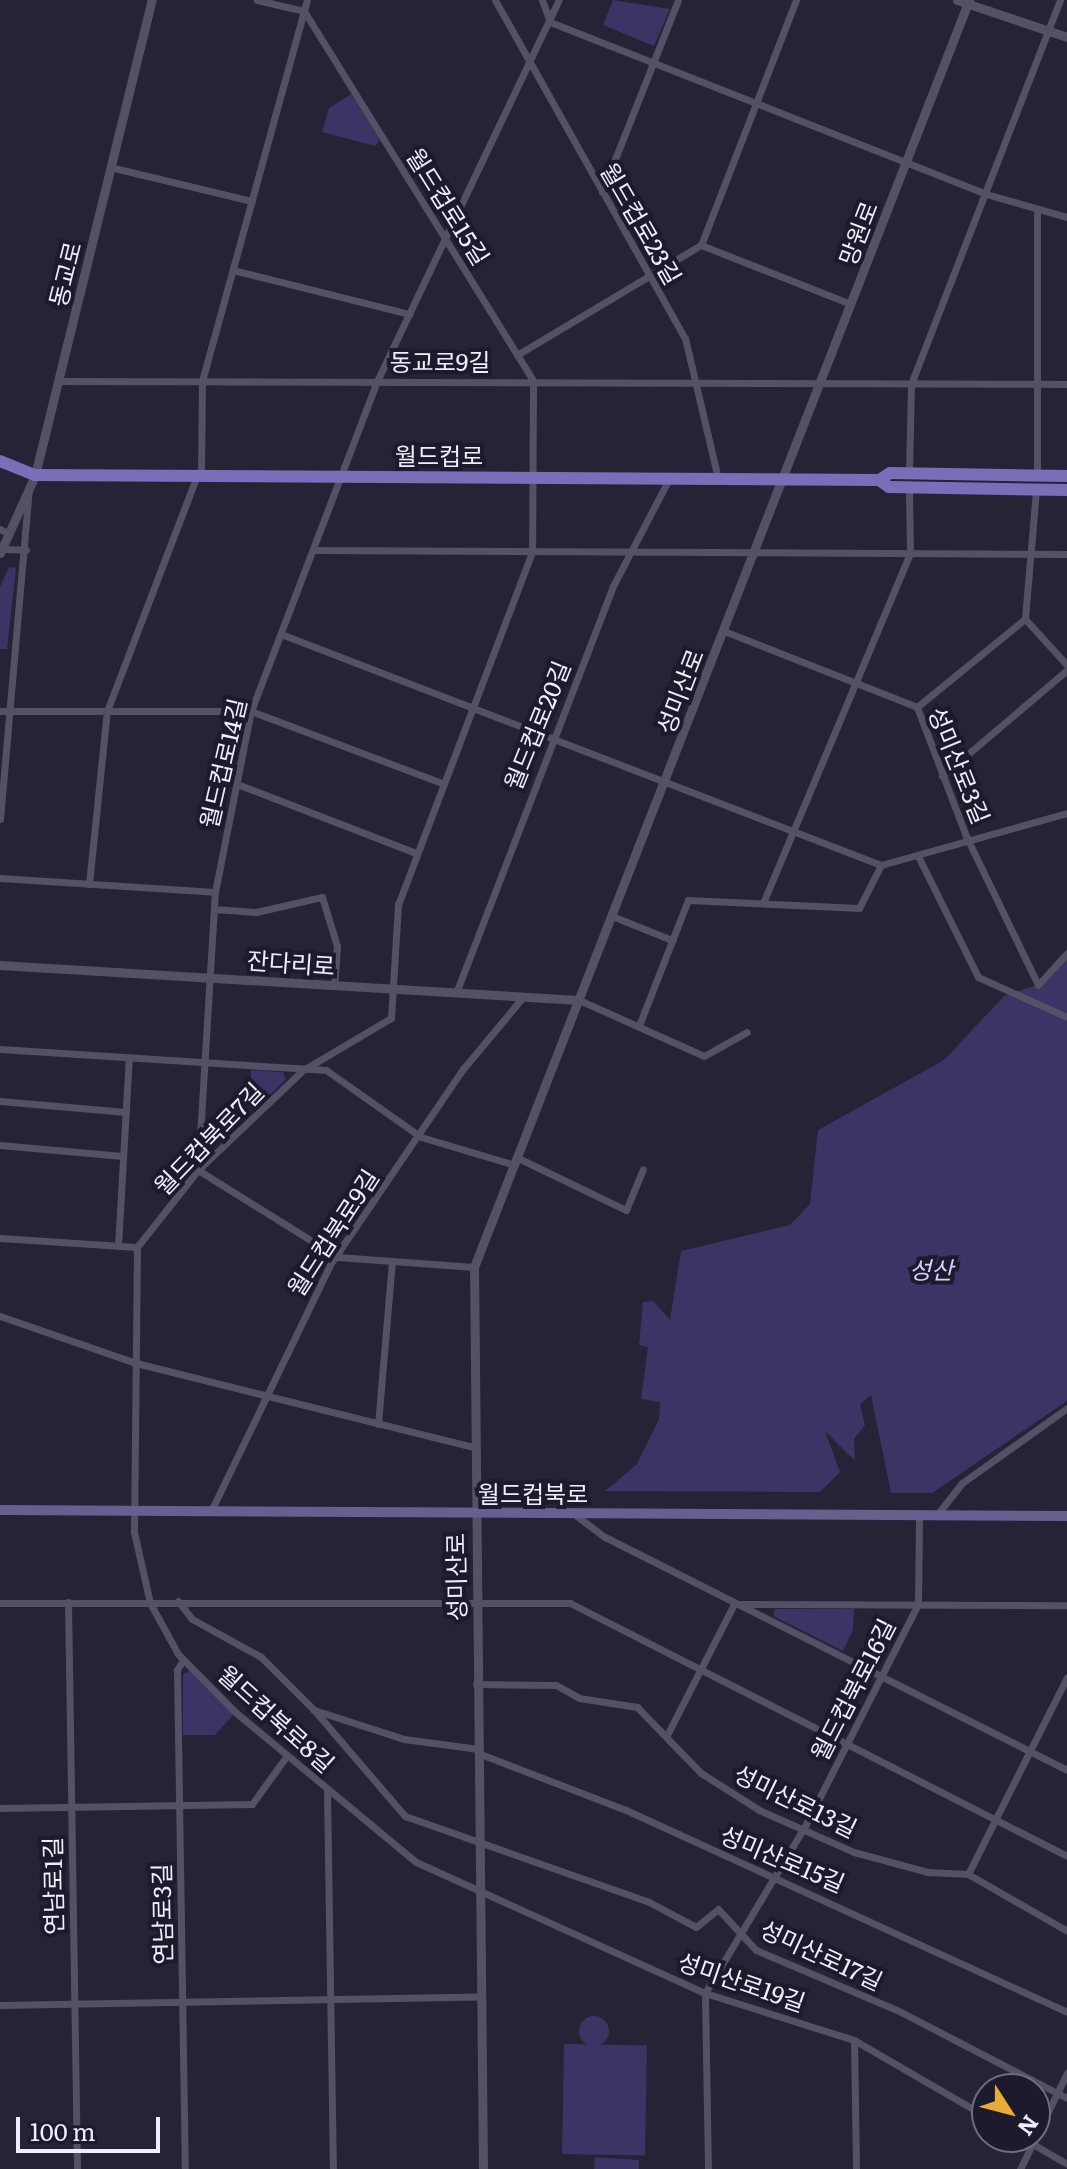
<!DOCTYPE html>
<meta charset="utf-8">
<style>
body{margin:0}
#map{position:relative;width:1067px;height:2169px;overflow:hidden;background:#252336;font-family:Literata,"Noto Sans KR",serif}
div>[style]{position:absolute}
.green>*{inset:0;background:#3b3464;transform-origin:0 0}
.round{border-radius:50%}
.minor>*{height:7px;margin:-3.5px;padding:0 3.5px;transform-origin:3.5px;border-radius:3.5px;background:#525166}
.tertiary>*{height:9px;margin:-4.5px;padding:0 4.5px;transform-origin:4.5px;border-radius:4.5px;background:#525166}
.secondary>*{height:10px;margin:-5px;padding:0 5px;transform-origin:5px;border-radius:5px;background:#665f90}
.primary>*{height:12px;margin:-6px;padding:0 6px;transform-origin:6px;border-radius:6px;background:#7a6eb9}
span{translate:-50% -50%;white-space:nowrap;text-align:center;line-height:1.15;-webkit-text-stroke:8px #1c1a2c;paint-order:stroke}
.street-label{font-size:24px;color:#eeedfa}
.park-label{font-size:24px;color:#d5d2fb;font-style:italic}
.north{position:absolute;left:971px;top:2073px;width:80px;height:80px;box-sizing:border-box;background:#1c1a2c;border:2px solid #706e7e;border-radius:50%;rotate:126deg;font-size:22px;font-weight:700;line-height:32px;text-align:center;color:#eeedfa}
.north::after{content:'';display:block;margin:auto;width:28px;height:36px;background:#e8ab37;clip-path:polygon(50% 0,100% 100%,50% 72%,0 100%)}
.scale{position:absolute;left:16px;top:2117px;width:144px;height:36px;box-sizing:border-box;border:4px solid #eeedfa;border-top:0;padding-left:10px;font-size:24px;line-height:28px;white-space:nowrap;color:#eeedfa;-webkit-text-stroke:6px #1c1a2c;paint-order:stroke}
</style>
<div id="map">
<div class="green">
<i style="clip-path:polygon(613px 0,670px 9px,654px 46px,603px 25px)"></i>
<i style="clip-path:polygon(351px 94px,380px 140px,375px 146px,322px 132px,329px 108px)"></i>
<i style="clip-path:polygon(9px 567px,16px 568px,7px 649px,0 649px,0 587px)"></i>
<i style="clip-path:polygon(1067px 956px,1067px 1401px,932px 1493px,891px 1493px,871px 1395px,860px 1404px,865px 1425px,854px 1439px,855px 1461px,825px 1431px,840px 1472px,820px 1492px,605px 1491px,637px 1464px,659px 1419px,660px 1402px,641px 1399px,648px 1347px,639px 1345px,643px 1302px,653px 1301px,670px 1320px,681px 1251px,790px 1225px,810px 1204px,818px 1130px,944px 1060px,1005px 995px,1041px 984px)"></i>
<i style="clip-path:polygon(251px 1070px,283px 1072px,286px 1079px,270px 1095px,250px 1093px)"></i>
<i style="clip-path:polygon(775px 1609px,854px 1609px,853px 1630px,843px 1651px,773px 1616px)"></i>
<i style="clip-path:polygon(190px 1671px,234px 1714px,215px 1735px,183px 1735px,183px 1674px)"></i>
<i class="round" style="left:579px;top:2016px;width:30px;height:30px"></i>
<i style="left:564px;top:2044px;width:83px;height:110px;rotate:1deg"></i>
<i style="clip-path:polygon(595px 2157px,639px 2160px,639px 2169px,594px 2169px)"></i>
</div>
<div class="minor">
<i style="left:257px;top:0;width:48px;rotate:13.2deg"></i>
<i style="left:304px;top:11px;width:435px;rotate:58.2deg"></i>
<i style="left:533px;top:381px;width:171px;rotate:90.3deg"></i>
<i style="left:532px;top:552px;width:377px;rotate:110.8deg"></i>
<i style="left:398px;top:904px;width:114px;rotate:93.5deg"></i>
<i style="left:391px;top:1018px;width:102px;rotate:149.4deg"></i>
<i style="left:303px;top:1070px;width:145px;rotate:136.4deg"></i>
<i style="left:198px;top:1170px;width:98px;rotate:128.4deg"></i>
<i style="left:137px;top:1247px;width:285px;rotate:90.6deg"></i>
<i style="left:134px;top:1532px;width:73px;rotate:77.3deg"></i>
<i style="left:150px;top:1603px;width:58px;rotate:61.2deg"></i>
<i style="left:178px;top:1654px;width:80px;rotate:45.5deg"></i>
<i style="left:234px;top:1711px;width:236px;rotate:39.7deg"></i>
<i style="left:416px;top:1862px;width:317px;rotate:24.4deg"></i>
<i style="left:705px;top:1993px;width:156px;rotate:17.5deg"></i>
<i style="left:854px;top:2040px;width:154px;rotate:30.1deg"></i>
<i style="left:495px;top:0;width:388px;rotate:60.7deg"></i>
<i style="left:685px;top:338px;width:145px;rotate:76.8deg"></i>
<i style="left:542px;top:0;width:23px;rotate:70deg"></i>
<i style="left:550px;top:22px;width:469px;rotate:21.5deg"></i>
<i style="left:986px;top:194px;width:84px;rotate:15.9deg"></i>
<i style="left:110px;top:167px;width:146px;rotate:13.5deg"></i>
<i style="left:602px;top:192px;width:206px;rotate:-68.4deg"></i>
<i style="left:701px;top:245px;width:263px;rotate:-68.8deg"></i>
<i style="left:233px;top:270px;width:182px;rotate:14deg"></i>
<i style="left:517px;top:355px;width:214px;rotate:-30.9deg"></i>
<i style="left:701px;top:245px;width:161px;rotate:21.5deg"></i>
<i style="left:58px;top:381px;width:1009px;rotate:0.17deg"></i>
<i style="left:909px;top:473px;width:89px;rotate:-88.7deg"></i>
<i style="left:911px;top:384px;width:412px;rotate:-68.8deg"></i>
<i style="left:201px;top:475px;width:94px;rotate:-89.4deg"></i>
<i style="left:202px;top:381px;width:395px;rotate:-74.6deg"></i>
<i style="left:1037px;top:476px;width:264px;rotate:-90deg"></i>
<i style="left:1036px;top:490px;width:129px;rotate:94.9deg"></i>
<i style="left:1025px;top:619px;width:62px;rotate:47.6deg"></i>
<i style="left:0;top:529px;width:9px;rotate:27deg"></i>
<i style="left:3px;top:549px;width:23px;rotate:2deg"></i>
<i style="left:313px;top:550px;width:754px;rotate:0.3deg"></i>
<i style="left:724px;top:631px;width:207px;rotate:21.5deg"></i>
<i style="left:917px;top:707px;width:138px;rotate:69.2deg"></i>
<i style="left:966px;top:836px;width:165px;rotate:64.2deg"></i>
<i style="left:1038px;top:985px;width:43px;rotate:-47.8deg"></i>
<i style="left:281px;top:634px;width:643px;rotate:21.06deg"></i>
<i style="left:881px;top:865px;width:193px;rotate:-15.6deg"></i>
<i style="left:917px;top:707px;width:139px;rotate:-39.2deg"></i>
<i style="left:0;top:711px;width:251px"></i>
<i style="left:251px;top:711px;width:206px;rotate:20.7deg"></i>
<i style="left:942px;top:776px;width:164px;rotate:-40.3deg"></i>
<i style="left:237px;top:784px;width:192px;rotate:21.1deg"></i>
<i style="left:0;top:819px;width:330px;rotate:-85deg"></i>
<i style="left:918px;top:856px;width:135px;rotate:63.6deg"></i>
<i style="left:978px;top:977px;width:98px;rotate:24.2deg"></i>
<i style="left:0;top:878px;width:215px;rotate:3.7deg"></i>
<i style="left:89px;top:884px;width:174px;rotate:-84.1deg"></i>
<i style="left:107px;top:711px;width:253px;rotate:-69.1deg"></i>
<i style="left:763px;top:903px;width:379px;rotate:-67.2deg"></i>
<i style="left:910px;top:554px;width:66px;rotate:-90.9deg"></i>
<i style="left:214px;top:909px;width:42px;rotate:4.1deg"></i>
<i style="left:256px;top:912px;width:68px;rotate:-12.8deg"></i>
<i style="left:322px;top:897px;width:51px;rotate:73deg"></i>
<i style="left:337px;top:946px;width:39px;rotate:94deg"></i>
<i style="left:612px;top:916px;width:65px;rotate:21.8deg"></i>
<i style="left:456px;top:993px;width:436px;rotate:-68.9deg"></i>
<i style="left:613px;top:586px;width:121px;rotate:-62.4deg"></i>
<i style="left:579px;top:1000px;width:137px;rotate:24.1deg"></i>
<i style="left:704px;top:1056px;width:49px;rotate:-29.2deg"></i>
<i style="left:640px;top:1023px;width:132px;rotate:-68.7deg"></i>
<i style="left:688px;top:900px;width:171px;rotate:2.7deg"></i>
<i style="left:859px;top:908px;width:48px;rotate:-62.9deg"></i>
<i style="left:0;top:1049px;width:327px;rotate:3.7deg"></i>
<i style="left:326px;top:1070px;width:116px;rotate:35.2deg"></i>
<i style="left:421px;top:1137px;width:98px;rotate:16.6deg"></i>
<i style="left:0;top:1101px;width:126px;rotate:5deg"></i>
<i style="left:0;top:1145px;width:123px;rotate:5.1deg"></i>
<i style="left:518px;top:1158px;width:120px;rotate:25.7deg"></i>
<i style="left:626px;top:1210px;width:44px;rotate:-67.5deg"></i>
<i style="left:198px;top:1169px;width:278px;rotate:-86.5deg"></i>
<i style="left:215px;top:892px;width:185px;rotate:-78.8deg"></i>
<i style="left:251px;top:711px;width:353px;rotate:-69.1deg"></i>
<i style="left:377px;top:381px;width:422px;rotate:-64.5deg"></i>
<i style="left:198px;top:1170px;width:165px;rotate:31.9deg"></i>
<i style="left:338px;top:1257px;width:136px;rotate:4.2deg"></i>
<i style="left:0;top:1238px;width:137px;rotate:3.8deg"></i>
<i style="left:118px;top:1246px;width:188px;rotate:-86.7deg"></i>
<i style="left:0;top:1316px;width:144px;rotate:19.1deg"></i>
<i style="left:136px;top:1363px;width:346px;rotate:14deg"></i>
<i style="left:378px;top:1424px;width:163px;rotate:-85.1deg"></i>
<i style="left:211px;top:1511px;width:276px;rotate:-64.2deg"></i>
<i style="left:331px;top:1263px;width:235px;rotate:-55.8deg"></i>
<i style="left:463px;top:1069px;width:94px;rotate:-50.2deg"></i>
<i style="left:574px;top:1514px;width:39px;rotate:37deg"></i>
<i style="left:605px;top:1537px;width:517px;rotate:26.76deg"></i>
<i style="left:936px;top:1516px;width:42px;rotate:-51.8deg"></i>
<i style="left:962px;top:1483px;width:129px;rotate:-35.5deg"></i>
<i style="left:178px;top:1601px;width:23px;rotate:52deg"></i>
<i style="left:192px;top:1619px;width:79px;rotate:28.8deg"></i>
<i style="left:261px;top:1657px;width:75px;rotate:45deg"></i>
<i style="left:314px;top:1710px;width:95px;rotate:17.9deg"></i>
<i style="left:404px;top:1739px;width:75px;rotate:7.7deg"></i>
<i style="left:68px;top:1602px;width:567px;rotate:89.09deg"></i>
<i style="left:0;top:1603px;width:570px"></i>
<i style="left:570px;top:1603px;width:558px;rotate:26.98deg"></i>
<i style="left:736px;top:1604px;width:331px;rotate:0.2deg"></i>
<i style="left:183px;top:1660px;width:12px;rotate:121deg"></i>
<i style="left:177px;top:1670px;width:499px;rotate:89.1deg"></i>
<i style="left:476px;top:1684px;width:80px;rotate:0.7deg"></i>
<i style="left:556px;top:1685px;width:26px;rotate:29deg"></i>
<i style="left:579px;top:1698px;width:59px;rotate:8.8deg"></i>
<i style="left:637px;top:1707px;width:92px;rotate:45.9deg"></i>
<i style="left:701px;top:1773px;width:69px;rotate:32.5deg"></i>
<i style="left:759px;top:1810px;width:104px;rotate:23.9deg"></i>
<i style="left:854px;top:1852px;width:77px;rotate:15.1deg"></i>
<i style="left:928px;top:1872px;width:40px;rotate:2.9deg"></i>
<i style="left:968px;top:1874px;width:114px;rotate:29.9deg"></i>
<i style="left:314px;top:1710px;width:140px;rotate:49.4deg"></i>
<i style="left:405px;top:1816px;width:259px;rotate:19.4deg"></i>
<i style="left:649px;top:1902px;width:53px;rotate:28deg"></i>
<i style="left:696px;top:1927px;width:28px;rotate:-39deg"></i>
<i style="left:718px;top:1909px;width:56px;rotate:47.2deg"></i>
<i style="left:756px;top:1950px;width:153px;rotate:23.1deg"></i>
<i style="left:897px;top:2010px;width:191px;rotate:27.4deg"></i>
<i style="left:667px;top:1735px;width:147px;rotate:-62.9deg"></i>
<i style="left:478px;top:1753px;width:159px;rotate:21.1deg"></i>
<i style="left:626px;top:1810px;width:485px;rotate:24.6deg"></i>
<i style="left:327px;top:1791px;width:378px;rotate:89.1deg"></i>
<i style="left:0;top:1808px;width:252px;rotate:-0.9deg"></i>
<i style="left:252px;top:1804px;width:57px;rotate:-54.3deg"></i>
<i style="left:968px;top:1874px;width:220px;rotate:-63.3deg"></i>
<i style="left:0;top:2005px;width:480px;rotate:-1deg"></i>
<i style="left:854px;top:2040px;width:129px;rotate:89.1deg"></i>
<i style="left:1021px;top:2137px;width:53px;rotate:30.4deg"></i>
<i style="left:708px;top:2169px;width:176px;rotate:-91deg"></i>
<i style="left:705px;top:1993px;width:197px;rotate:-59.1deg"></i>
<i style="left:806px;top:1824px;width:247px;rotate:-63deg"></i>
<i style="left:918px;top:1604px;width:88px;rotate:-89.3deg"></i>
<i style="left:1020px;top:2169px;width:107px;rotate:-63.9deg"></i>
</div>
<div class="tertiary">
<i style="left:957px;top:0;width:116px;rotate:18.6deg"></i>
<i style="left:0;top:553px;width:85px;rotate:-65.8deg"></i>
<i style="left:35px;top:475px;width:489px;rotate:-76.2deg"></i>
<i style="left:0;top:965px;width:580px;rotate:3.46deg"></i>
<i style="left:483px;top:2169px;width:902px;rotate:-90.57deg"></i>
<i style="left:474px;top:1267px;width:1360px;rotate:-68.66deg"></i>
</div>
<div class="secondary">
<i style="left:0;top:1510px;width:1067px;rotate:0.32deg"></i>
</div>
<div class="primary">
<i style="left:0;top:461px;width:38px;rotate:22deg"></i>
<i style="left:35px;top:475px;width:844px;rotate:0.34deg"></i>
<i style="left:879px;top:480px;width:12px;rotate:35deg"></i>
<i style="left:889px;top:487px;width:178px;rotate:1deg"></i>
<i style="left:879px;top:480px;width:13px;rotate:-32deg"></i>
<i style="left:890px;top:473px;width:177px;rotate:1deg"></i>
</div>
<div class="street-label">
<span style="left:449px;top:206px;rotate:58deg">월드컵로15길</span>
<span style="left:642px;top:223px;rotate:60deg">월드컵로23길</span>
<span style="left:857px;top:233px;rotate:-69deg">망원로</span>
<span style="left:64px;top:274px;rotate:-76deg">동교로</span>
<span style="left:440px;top:361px">동교로9길</span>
<span style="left:439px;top:455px">월드컵로</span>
<span style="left:679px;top:691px;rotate:-69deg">성미산로</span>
<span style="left:536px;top:725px;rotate:-68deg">월드컵로20길</span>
<span style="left:222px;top:763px;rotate:-77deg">월드컵로14길</span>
<span style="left:960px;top:765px;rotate:68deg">성미산로3길</span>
<span style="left:291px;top:962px;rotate:4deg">잔다리로</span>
<span style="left:208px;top:1138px;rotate:-46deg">월드컵북로7길</span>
<span style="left:332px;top:1232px;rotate:-57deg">월드컵북로9길</span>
<span style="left:533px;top:1493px">월드컵북로</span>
<span style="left:455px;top:1577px;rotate:-91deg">성미산로</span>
<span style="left:852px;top:1689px;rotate:-63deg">월드컵북로16길</span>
<span style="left:277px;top:1718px;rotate:42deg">월드컵북로8길</span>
<span style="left:796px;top:1800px;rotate:26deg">성미산로13길</span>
<span style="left:783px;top:1858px;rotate:23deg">성미산로15길</span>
<span style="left:52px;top:1886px;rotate:-91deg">연남로1길</span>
<span style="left:161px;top:1914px;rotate:-91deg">연남로3길</span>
<span style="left:822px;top:1954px;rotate:25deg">성미산로17길</span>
<span style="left:742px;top:1981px;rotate:19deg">성미산로19길</span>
</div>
<div class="park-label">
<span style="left:931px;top:1269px">성산</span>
</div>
<div class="north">N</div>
<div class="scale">100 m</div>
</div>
